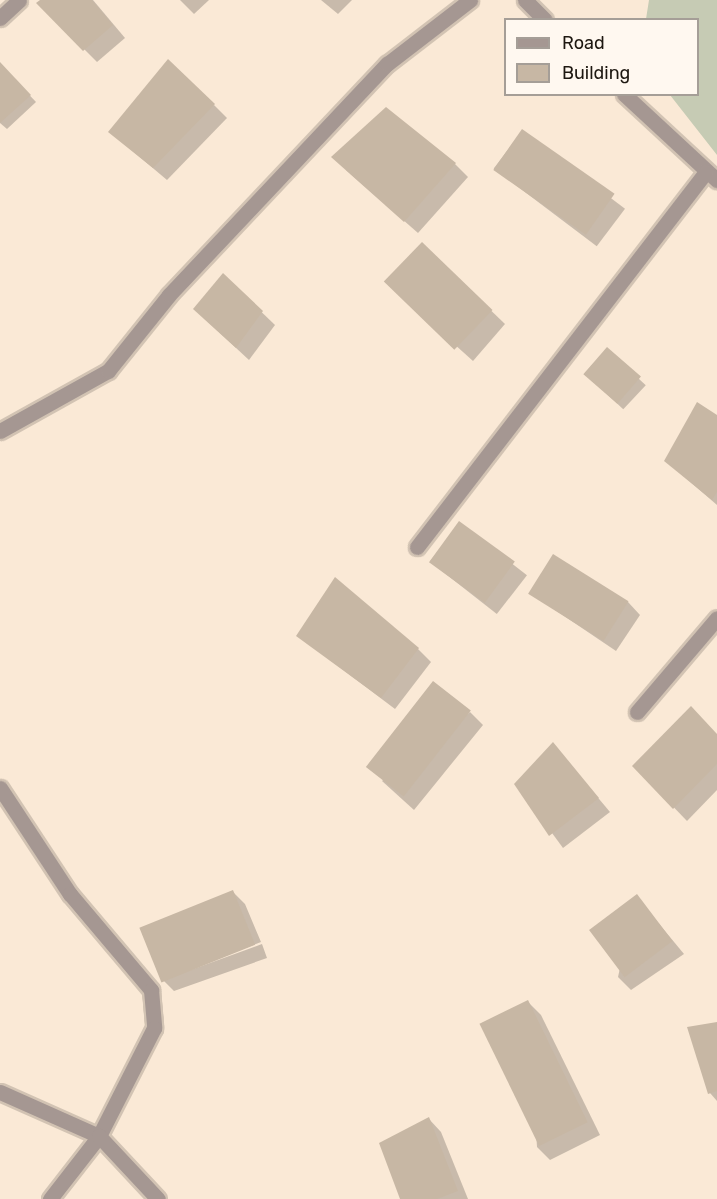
<!DOCTYPE html>
<style>
body{margin:0}
#map{position:relative;width:717px;height:1199px;overflow:hidden;background:#fae9d6;font-family:Rubik,sans-serif}
div>[style]{position:absolute}
.green>*{inset:0;background:#c6cbb4}
.shadow>*{inset:0;background:#0003;transform-origin:0 0}
.building>*{inset:0;background:#c7b7a4;transform-origin:0 0}
.roads{filter:drop-shadow(2px 0 #d2c3b3) drop-shadow(-2px 0 #d2c3b3) drop-shadow(0 2px #d2c3b3) drop-shadow(0 -2px #d2c3b3)}
.minor>*{height:15px;margin:-7.5px;padding:0 7.5px;transform-origin:7.5px;border-radius:7.5px;background:#a59792}
span{translate:-50% -50%;white-space:nowrap;text-align:center;line-height:1.15;-webkit-text-stroke:5px #fff8f0;paint-order:stroke}
.legend{position:absolute;left:504px;top:18px;width:195px;height:78px;box-sizing:border-box;background:#fff8f0;border:2px solid #a59e97;margin:0;padding:8px 10px;list-style:none;font-size:18px;color:#1e1811}
.legend li{display:flex;align-items:center;gap:12px;height:30px}
.legend b{width:30px;border:2px solid #a59e97}
</style>
<div id="map">
<div class="green">
<i style="clip-path:polygon(649px 0,717px 0,717px 155px,670px 95px,698px 94px,698px 20px,646px 19px)"></i>
</div>
<div class="shadow">
<i style="clip-path:polygon(42px 0,93px 0,125px 38px,97px 62px,38px 3px)"></i>
<i style="clip-path:polygon(180px 0,209px 0,194px 14px)"></i>
<i style="clip-path:polygon(321px 0,352px 0,338px 14px)"></i>
<i style="clip-path:polygon(0 64px,36px 102px,7px 129px,0 123px)"></i>
<i style="clip-path:polygon(214px 105px,227px 118px,167px 180px,110px 132px)"></i>
<i style="left:522px;top:131px;width:129px;height:47px;rotate:37deg"></i>
<i style="clip-path:polygon(455px 164px,468px 177px,418px 233px,346px 170px)"></i>
<i style="clip-path:polygon(422px 244px,505px 324px,473px 361px,403px 298px)"></i>
<i style="clip-path:polygon(223px 275px,275px 325px,249px 360px,208px 322px)"></i>
<i style="left:607px;top:349px;width:53px;height:33px;rotate:43deg"></i>
<i style="clip-path:polygon(717px 416px,717px 505px,666px 461px)"></i>
<i style="left:460px;top:523px;width:85px;height:49px;rotate:38deg"></i>
<i style="clip-path:polygon(533px 595px,628px 602px,640px 615px,616px 651px)"></i>
<i style="clip-path:polygon(297px 635px,418px 649px,431px 662px,395px 709px)"></i>
<i style="clip-path:polygon(470px 712px,483px 725px,414px 810px,382px 781px)"></i>
<i style="clip-path:polygon(717px 735px,717px 790px,687px 821px,634px 766px)"></i>
<i style="clip-path:polygon(553px 744px,610px 812px,563px 848px,516px 784px)"></i>
<i style="clip-path:polygon(232px 891px,245px 904px,261px 942px,166px 979px,262px 944px,267px 958px,174px 991px,161px 978px)"></i>
<i style="clip-path:polygon(636px 896px,684px 954px,631px 990px,618px 977px)"></i>
<i style="clip-path:polygon(528px 1002px,541px 1015px,600px 1135px,550px 1160px,537px 1147px)"></i>
<i style="clip-path:polygon(717px 1023px,717px 1101px,710px 1093px)"></i>
<i style="clip-path:polygon(429px 1119px,441px 1132px,468px 1199px,401px 1199px)"></i>
</div>
<div class="building">
<i style="clip-path:polygon(40px 0,92px 0,113px 25px,83px 51px,36px 3px)"></i>
<i style="clip-path:polygon(168px 59px,215px 104px,153px 168px,108px 132px)"></i>
<i style="clip-path:polygon(0 62px,31px 95px,0 123px)"></i>
<i style="clip-path:polygon(386px 107px,456px 163px,404px 222px,331px 157px)"></i>
<i style="left:522px;top:129px;width:113px;height:50px;rotate:35deg"></i>
<i style="left:422px;top:242px;width:98px;height:55px;rotate:44deg"></i>
<i style="clip-path:polygon(223px 273px,263px 311px,236px 348px,193px 309px)"></i>
<i style="left:607px;top:347px;width:45px;height:36px;rotate:41deg"></i>
<i style="clip-path:polygon(697px 402px,717px 415px,717px 492px,712px 500px,664px 461px)"></i>
<i style="left:459px;top:521px;width:69px;height:51px;rotate:36deg"></i>
<i style="left:553px;top:554px;width:89px;height:47px;rotate:32deg"></i>
<i style="clip-path:polygon(335px 577px,419px 648px,381px 698px,296px 636px)"></i>
<i style="left:433px;top:681px;width:48px;height:109px;rotate:38deg"></i>
<i style="clip-path:polygon(691px 706px,717px 734px,717px 764px,673px 809px,632px 766px)"></i>
<i style="clip-path:polygon(553px 742px,599px 798px,549px 836px,514px 784px)"></i>
<i style="left:233px;top:890px;width:59px;height:101px;rotate:68deg"></i>
<i style="left:637px;top:894px;width:59px;height:60px;rotate:53deg"></i>
<i style="left:528px;top:1000px;width:136px;height:54px;rotate:64deg"></i>
<i style="clip-path:polygon(717px 1022px,717px 1091px,708px 1094px,687px 1027px)"></i>
<i style="clip-path:polygon(429px 1117px,458px 1191px,437px 1199px,400px 1199px,379px 1143px)"></i>
</div>
<div class="roads">
<div class="minor">
<i style="left:525px;top:0;width:28px;rotate:45deg"></i>
<i style="left:0;top:18px;width:26px;rotate:-43deg"></i>
<i style="left:624px;top:94px;width:127px;rotate:42.8deg"></i>
<i style="left:0;top:431px;width:124px;rotate:-29.1deg"></i>
<i style="left:108px;top:371px;width:97px;rotate:-51.2deg"></i>
<i style="left:169px;top:295px;width:318px;rotate:-46.7deg"></i>
<i style="left:387px;top:64px;width:105px;rotate:-37.6deg"></i>
<i style="left:417px;top:547px;width:473px;rotate:-52.4deg"></i>
<i style="left:637px;top:712px;width:123px;rotate:-49.6deg"></i>
<i style="left:0;top:788px;width:127px;rotate:56.6deg"></i>
<i style="left:70px;top:894px;width:126px;rotate:49.8deg"></i>
<i style="left:151px;top:990px;width:38px;rotate:85deg"></i>
<i style="left:154px;top:1028px;width:121px;rotate:117deg"></i>
<i style="left:99px;top:1136px;width:108px;rotate:-156deg"></i>
<i style="left:50px;top:1199px;width:80px;rotate:-52.1deg"></i>
<i style="left:99px;top:1136px;width:86px;rotate:46.9deg"></i>
</div>
</div>
<ul class="legend">
<li><b style="height:8px;background:#a59792"></b>Road</li>
<li><b style="height:16px;background:#c7b7a4"></b>Building</li>
</ul>
</div>
